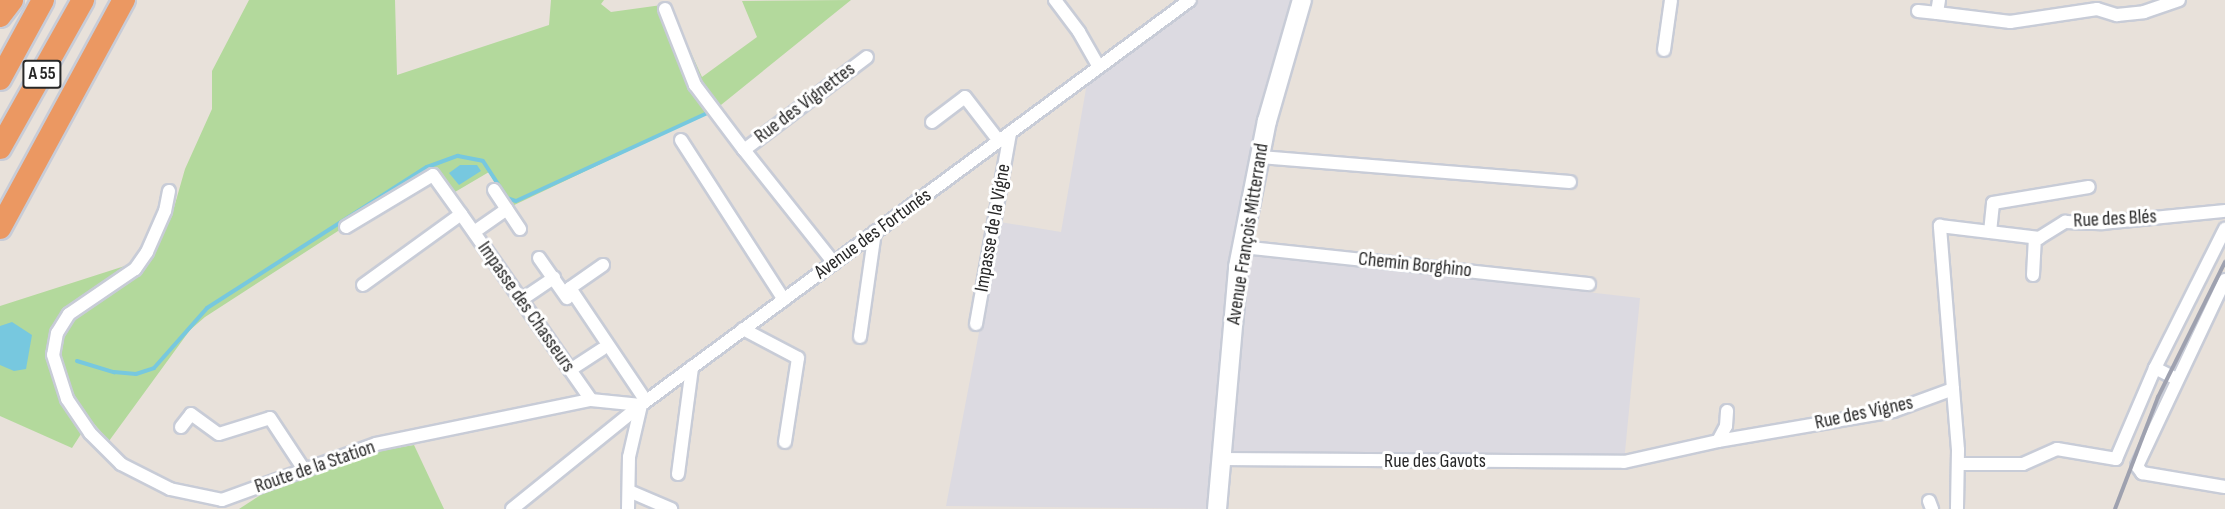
<!DOCTYPE html>
<meta charset="utf-8">
<style>
body{margin:0}
#map{position:relative;width:2225px;height:509px;overflow:hidden;background:#e8e1da;font-family:"Sofia Sans Condensed",sans-serif}
div>[style]{position:absolute}
.industrial>*{inset:0;background:#dcdae1}
.green>*{inset:0;background:#b3d99c}
.water>*{inset:0;background:#77c8df}
.stream>*{height:4px;margin:-2px;padding:0 2px;transform-origin:2px;border-radius:2px;background:#77c8df}
.roads{filter:drop-shadow(2px 0 #c8ccd7) drop-shadow(-2px 0 #c8ccd7) drop-shadow(0 2px #c8ccd7) drop-shadow(0 -2px #c8ccd7)}
.minor>*{height:12px;margin:-6px;padding:0 6px;transform-origin:6px;border-radius:6px;background:#fff}
.secondary>*{height:18px;margin:-9px;padding:0 9px;transform-origin:9px;border-radius:9px;background:#fff}
.motorway>*{height:22px;margin:-11px;padding:0 11px;transform-origin:11px;border-radius:11px;background:#eb9862}
.rail>*{height:4px;margin:-2px;padding:0 2px;transform-origin:2px;border-radius:2px;background:#9ea1af}
span{translate:-50% -50%;white-space:nowrap;text-align:center;line-height:1.15;-webkit-text-stroke:6px #fff;paint-order:stroke}
.shield-label span{padding:2px 4px;background:#fff;border:2px solid;border-radius:4px;-webkit-text-stroke-width:0}
.shield-label{font-size:18px;color:#272727;font-weight:700}
.street-label{font-size:20px;color:#272727}
</style>
<div id="map">
<div class="industrial">
<i style="clip-path:polygon(1199px 0,1296px 0,1241px 253px,1640px 298px,1624px 462px,1220px 459px,1217px 509px,946px 506px,1000px 222px,1061px 232px,1087px 83px)"></i>
</div>
<div class="green">
<i style="clip-path:polygon(249px 0,395px 0,397px 75px,549px 25px,551px 0,604px 0,601px 4px,611px 12px,669px 4px,702px 77px,757px 37px,742px 1px,851px 0,716px 109px,508px 208px,489px 172px,455px 192px,437px 167px,205px 317px,190px 330px,109px 441px,76px 403px,65px 376px,59px 344px,70px 322px,144px 268px,171px 218px,185px 169px,212px 109px,212px 71px)"></i>
<i style="clip-path:polygon(131px 264px,60px 317px,50px 344px,50px 369px,81px 434px,72px 448px,0 416px,0 306px)"></i>
<i style="clip-path:polygon(414px 445px,444px 509px,239px 509px,273px 487px,370px 452px)"></i>
</div>
<div class="water">
<i style="clip-path:polygon(460px 165px,477px 165px,481px 171px,459px 185px,449px 173px)"></i>
<i style="clip-path:polygon(12px 322px,32px 335px,26px 369px,14px 371px,0 365px,0 326px)"></i>
</div>
<div class="stream">
<i style="left:77px;top:361px;width:39px;rotate:17deg"></i>
<i style="left:114px;top:372px;width:22px;rotate:5deg"></i>
<i style="left:136px;top:374px;width:19px;rotate:-18deg"></i>
<i style="left:154px;top:368px;width:80px;rotate:-48.5deg"></i>
<i style="left:207px;top:308px;width:261px;rotate:-32.7deg"></i>
<i style="left:427px;top:167px;width:33px;rotate:-20deg"></i>
<i style="left:458px;top:156px;width:25px;rotate:11deg"></i>
<i style="left:483px;top:161px;width:44px;rotate:57deg"></i>
<i style="left:507px;top:198px;width:9px;rotate:18deg"></i>
<i style="left:516px;top:201px;width:210px;rotate:-24.7deg"></i>
</div>
<div class="roads">
<div class="minor">
<i style="left:1055px;top:0;width:40px;rotate:53deg"></i>
<i style="left:1079px;top:32px;width:40px;rotate:60.3deg"></i>
<i style="left:1939px;top:0;width:13px;rotate:99deg"></i>
<i style="left:1937px;top:13px;width:74px;rotate:7deg"></i>
<i style="left:2010px;top:22px;width:88px;rotate:-8.5deg"></i>
<i style="left:2097px;top:9px;width:21px;rotate:17deg"></i>
<i style="left:2117px;top:15px;width:27px;rotate:-6deg"></i>
<i style="left:2144px;top:12px;width:37px;rotate:-19deg"></i>
<i style="left:665px;top:9px;width:82px;rotate:68.5deg"></i>
<i style="left:695px;top:85px;width:81px;rotate:53deg"></i>
<i style="left:1918px;top:11px;width:19px;rotate:6deg"></i>
<i style="left:1664px;top:50px;width:50px;rotate:-82deg"></i>
<i style="left:932px;top:122px;width:41px;rotate:-37.1deg"></i>
<i style="left:965px;top:97px;width:56px;rotate:52.3deg"></i>
<i style="left:681px;top:140px;width:190px;rotate:57.2deg"></i>
<i style="left:1260px;top:157px;width:311px;rotate:4.6deg"></i>
<i style="left:494px;top:190px;width:47px;rotate:56.3deg"></i>
<i style="left:169px;top:191px;width:20px;rotate:101deg"></i>
<i style="left:165px;top:211px;width:45px;rotate:113.7deg"></i>
<i style="left:147px;top:252px;width:21px;rotate:125deg"></i>
<i style="left:135px;top:269px;width:80px;rotate:145.7deg"></i>
<i style="left:69px;top:314px;width:22px;rotate:122deg"></i>
<i style="left:57px;top:333px;width:22px;rotate:100deg"></i>
<i style="left:53px;top:355px;width:46px;rotate:72.3deg"></i>
<i style="left:67px;top:399px;width:41px;rotate:55.9deg"></i>
<i style="left:90px;top:433px;width:44px;rotate:45deg"></i>
<i style="left:121px;top:464px;width:55px;rotate:27deg"></i>
<i style="left:170px;top:489px;width:53px;rotate:11.9deg"></i>
<i style="left:222px;top:500px;width:164px;rotate:-20deg"></i>
<i style="left:376px;top:444px;width:219px;rotate:-11.6deg"></i>
<i style="left:591px;top:400px;width:50px;rotate:5.7deg"></i>
<i style="left:346px;top:227px;width:101px;rotate:-30.9deg"></i>
<i style="left:433px;top:175px;width:48px;rotate:54.3deg"></i>
<i style="left:474px;top:232px;width:40px;rotate:-34.9deg"></i>
<i style="left:1990px;top:232px;width:29px;rotate:-84deg"></i>
<i style="left:1993px;top:203px;width:97px;rotate:-9.5deg"></i>
<i style="left:1242px;top:247px;width:349px;rotate:6.1deg"></i>
<i style="left:539px;top:258px;width:49px;rotate:55deg"></i>
<i style="left:834px;top:263px;width:144px;rotate:-128.5deg"></i>
<i style="left:744px;top:150px;width:154px;rotate:-37.1deg"></i>
<i style="left:603px;top:265px;width:40px;rotate:145.1deg"></i>
<i style="left:570px;top:288px;width:136px;rotate:56.1deg"></i>
<i style="left:2033px;top:275px;width:36px;rotate:-87deg"></i>
<i style="left:2225px;top:280px;width:206px;rotate:115.3deg"></i>
<i style="left:2137px;top:466px;width:9px;rotate:54deg"></i>
<i style="left:2142px;top:473px;width:84px;rotate:9.6deg"></i>
<i style="left:363px;top:285px;width:121px;rotate:-35.9deg"></i>
<i style="left:461px;top:214px;width:227px;rotate:55deg"></i>
<i style="left:521px;top:300px;width:40px;rotate:-34deg"></i>
<i style="left:976px;top:324px;width:194px;rotate:-79.9deg"></i>
<i style="left:743px;top:329px;width:62px;rotate:27.8deg"></i>
<i style="left:798px;top:358px;width:85px;rotate:98.8deg"></i>
<i style="left:860px;top:337px;width:106px;rotate:-81.9deg"></i>
<i style="left:2155px;top:368px;width:25px;rotate:27deg"></i>
<i style="left:570px;top:370px;width:38px;rotate:-33deg"></i>
<i style="left:1953px;top:389px;width:61px;rotate:85.3deg"></i>
<i style="left:1958px;top:450px;width:59px;rotate:91deg"></i>
<i style="left:181px;top:427px;width:16px;rotate:-52deg"></i>
<i style="left:191px;top:414px;width:34px;rotate:36deg"></i>
<i style="left:219px;top:434px;width:53px;rotate:-17.4deg"></i>
<i style="left:270px;top:418px;width:60px;rotate:56.6deg"></i>
<i style="left:1718px;top:441px;width:178px;rotate:-9.7deg"></i>
<i style="left:1893px;top:411px;width:64px;rotate:-20.1deg"></i>
<i style="left:1953px;top:389px;width:164px;rotate:-94.6deg"></i>
<i style="left:1940px;top:226px;width:100px;rotate:6.9deg"></i>
<i style="left:2039px;top:238px;width:31px;rotate:-32deg"></i>
<i style="left:2065px;top:222px;width:37px;rotate:2deg"></i>
<i style="left:2102px;top:223px;width:124px;rotate:-5.6deg"></i>
<i style="left:1220px;top:459px;width:404px;rotate:0.4deg"></i>
<i style="left:1624px;top:462px;width:96px;rotate:-12.6deg"></i>
<i style="left:1718px;top:441px;width:17px;rotate:-62deg"></i>
<i style="left:1726px;top:426px;width:15px;rotate:-86deg"></i>
<i style="left:1958px;top:464px;width:65px"></i>
<i style="left:2023px;top:464px;width:37px;rotate:-24deg"></i>
<i style="left:2057px;top:449px;width:60px;rotate:9.6deg"></i>
<i style="left:2116px;top:459px;width:99px;rotate:-66.8deg"></i>
<i style="left:2155px;top:368px;width:156px;rotate:-63.3deg"></i>
<i style="left:678px;top:474px;width:108px;rotate:-82.5deg"></i>
<i style="left:629px;top:491px;width:46px;rotate:23.2deg"></i>
<i style="left:1929px;top:501px;width:9px;rotate:69deg"></i>
<i style="left:512px;top:509px;width:166px;rotate:-38.9deg"></i>
<i style="left:628px;top:509px;width:52px;rotate:-88.9deg"></i>
<i style="left:629px;top:457px;width:53px;rotate:-77deg"></i>
<i style="left:641px;top:405px;width:682px;rotate:-36.42deg"></i>
</div>
<div class="secondary">
<i style="left:1217px;top:509px;width:243px;rotate:-85deg"></i>
<i style="left:1238px;top:267px;width:149px;rotate:-78.8deg"></i>
<i style="left:1267px;top:121px;width:126px;rotate:-73.9deg"></i>
</div>
<div class="motorway">
<i style="left:0;top:16px;width:20px;rotate:-53deg"></i>
<i style="left:0;top:79px;width:90px;rotate:-61.4deg"></i>
<i style="left:0;top:148px;width:170px;rotate:-60.7deg"></i>
<i style="left:0;top:228px;width:260px;rotate:-61.5deg"></i>
</div>
</div>
<div class="rail">
<i style="left:2115px;top:509px;width:120px;rotate:-69deg"></i>
<i style="left:2158px;top:397px;width:151px;rotate:-63.6deg"></i>
</div>
<div class="shield-label">
<span style="left:42px;top:74px">A 55</span>
</div>
<div class="street-label">
<span style="left:805px;top:103px;rotate:-37deg">Rue des Vignettes</span>
<span style="left:2115px;top:219px;rotate:-3deg">Rue des Blés</span>
<span style="left:993px;top:228px;rotate:-80deg">Impasse de la Vigne</span>
<span style="left:873px;top:234px;rotate:-36deg">Avenue des Fortunés</span>
<span style="left:1248px;top:234px;rotate:-81deg">Avenue François Mitterrand</span>
<span style="left:1415px;top:265px;rotate:6deg">Chemin Borghino</span>
<span style="left:526px;top:307px;rotate:55deg">Impasse des Chasseurs</span>
<span style="left:1864px;top:413px;rotate:-12deg">Rue des Vignes</span>
<span style="left:1435px;top:461px">Rue des Gavots</span>
<span style="left:315px;top:467px;rotate:-19deg">Route de la Station</span>
</div>
</div>
